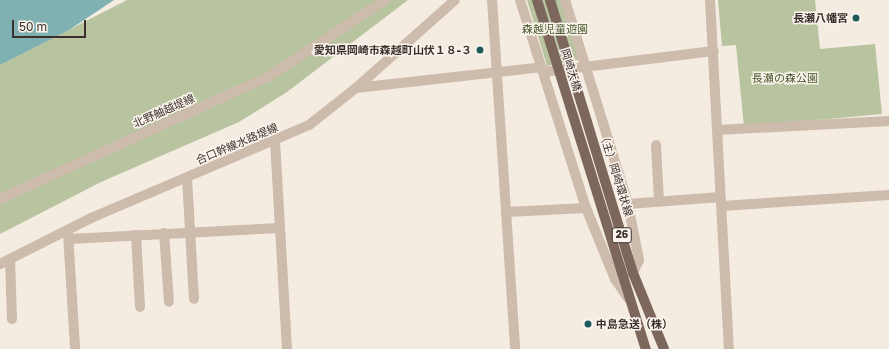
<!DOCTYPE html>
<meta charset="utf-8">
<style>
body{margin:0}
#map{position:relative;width:889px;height:349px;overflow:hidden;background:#f4ebe1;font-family:"Golos Text","Noto Sans JP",sans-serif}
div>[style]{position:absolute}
.green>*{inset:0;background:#b8c4a0}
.water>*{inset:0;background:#7fb0b2}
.minor>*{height:10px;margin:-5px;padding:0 5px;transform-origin:5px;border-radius:5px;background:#cdbbac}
.primary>*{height:10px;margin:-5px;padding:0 5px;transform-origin:5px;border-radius:5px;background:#7d675c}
.dots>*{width:11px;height:11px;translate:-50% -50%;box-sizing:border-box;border:2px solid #fbf5ee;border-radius:50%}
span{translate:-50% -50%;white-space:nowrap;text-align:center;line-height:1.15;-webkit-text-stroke:3px #fbf5ee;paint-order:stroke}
.shield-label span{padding:1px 3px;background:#fbf5ee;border:1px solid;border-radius:3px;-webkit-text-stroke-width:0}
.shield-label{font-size:10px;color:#3b302b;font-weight:700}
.poi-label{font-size:11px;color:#3b302b;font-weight:700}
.right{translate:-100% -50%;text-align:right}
.left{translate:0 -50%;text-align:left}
.park-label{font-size:11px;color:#4a5a2e}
.street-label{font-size:11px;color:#3b302b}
.scale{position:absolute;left:12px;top:20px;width:74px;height:18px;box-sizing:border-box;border:2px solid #3b302b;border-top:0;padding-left:5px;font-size:12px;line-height:14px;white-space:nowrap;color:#3b302b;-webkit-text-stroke:3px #fbf5ee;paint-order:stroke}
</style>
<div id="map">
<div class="green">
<i style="clip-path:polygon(127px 0,408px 0,287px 92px,239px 122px,101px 182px,0 234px,0 65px)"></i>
<i style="clip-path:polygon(527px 0,565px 0,583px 59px,547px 66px)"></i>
<i style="clip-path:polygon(718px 0,815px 0,820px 49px,875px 44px,882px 114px,744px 127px,736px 45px,722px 46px)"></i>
</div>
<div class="water">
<i style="clip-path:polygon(0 0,114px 0,69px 30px,0 65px)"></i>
</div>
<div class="minor">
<i style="left:492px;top:0;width:350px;rotate:86.2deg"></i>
<i style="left:520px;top:0;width:218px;rotate:72.4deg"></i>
<i style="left:586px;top:208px;width:77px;rotate:67.8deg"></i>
<i style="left:615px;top:279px;width:23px;rotate:56deg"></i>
<i style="left:565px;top:0;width:214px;rotate:72.8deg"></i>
<i style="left:628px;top:204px;width:57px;rotate:78.9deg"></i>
<i style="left:639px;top:260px;width:14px;rotate:115deg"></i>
<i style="left:710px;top:0;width:350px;rotate:86.9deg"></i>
<i style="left:543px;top:72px;width:172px;rotate:-7deg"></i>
<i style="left:356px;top:88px;width:187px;rotate:-6.4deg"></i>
<i style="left:717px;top:130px;width:172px;rotate:-3deg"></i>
<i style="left:275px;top:141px;width:208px;rotate:86.7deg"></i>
<i style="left:656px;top:145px;width:56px;rotate:86.9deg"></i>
<i style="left:187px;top:178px;width:121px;rotate:86.7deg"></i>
<i style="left:0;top:199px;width:294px;rotate:-24.5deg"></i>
<i style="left:268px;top:77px;width:140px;rotate:-33.3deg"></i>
<i style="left:628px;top:204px;width:93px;rotate:-4.3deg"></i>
<i style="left:722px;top:206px;width:167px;rotate:-3.8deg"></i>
<i style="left:506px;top:212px;width:80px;rotate:-2.9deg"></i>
<i style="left:68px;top:233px;width:116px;rotate:86.5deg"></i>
<i style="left:164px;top:233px;width:69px;rotate:85.9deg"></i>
<i style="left:136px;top:235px;width:72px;rotate:86.8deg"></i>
<i style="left:70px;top:239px;width:210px;rotate:-3deg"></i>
<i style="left:10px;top:259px;width:60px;rotate:88.1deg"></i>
<i style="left:0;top:264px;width:102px;rotate:-26.8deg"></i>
<i style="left:91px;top:218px;width:237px;rotate:-23.1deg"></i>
<i style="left:309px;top:125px;width:60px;rotate:-38.2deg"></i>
<i style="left:356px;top:88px;width:132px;rotate:-41.6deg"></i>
</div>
<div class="primary">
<i style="left:537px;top:0;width:366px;rotate:72.7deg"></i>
<i style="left:550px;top:0;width:285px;rotate:73.1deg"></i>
<i style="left:633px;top:273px;width:82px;rotate:67.8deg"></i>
</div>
<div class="dots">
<i style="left:856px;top:18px;background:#1f5a5e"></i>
<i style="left:480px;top:50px;background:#1f5a5e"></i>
<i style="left:588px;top:324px;background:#1f5a5e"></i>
</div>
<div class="shield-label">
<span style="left:622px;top:235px">26</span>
</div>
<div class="poi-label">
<span class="right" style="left:848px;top:18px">長瀬八幡宮</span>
<span class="right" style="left:472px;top:50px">愛知県岡崎市森越町山伏１８‐３</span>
<span class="left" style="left:596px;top:324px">中島急送（株）</span>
</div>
<div class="park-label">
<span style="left:555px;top:29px">森越児童遊園</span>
<span style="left:785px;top:78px">長瀬の森公園</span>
</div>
<div class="street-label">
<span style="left:571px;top:70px;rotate:73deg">岡崎大橋</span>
<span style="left:164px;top:111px;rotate:-24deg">北野舳越堤線</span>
<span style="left:237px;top:144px;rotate:-23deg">合口幹線水路堤線</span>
<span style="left:616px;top:174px;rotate:73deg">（主）岡崎環状線</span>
</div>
<div class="scale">50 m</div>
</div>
